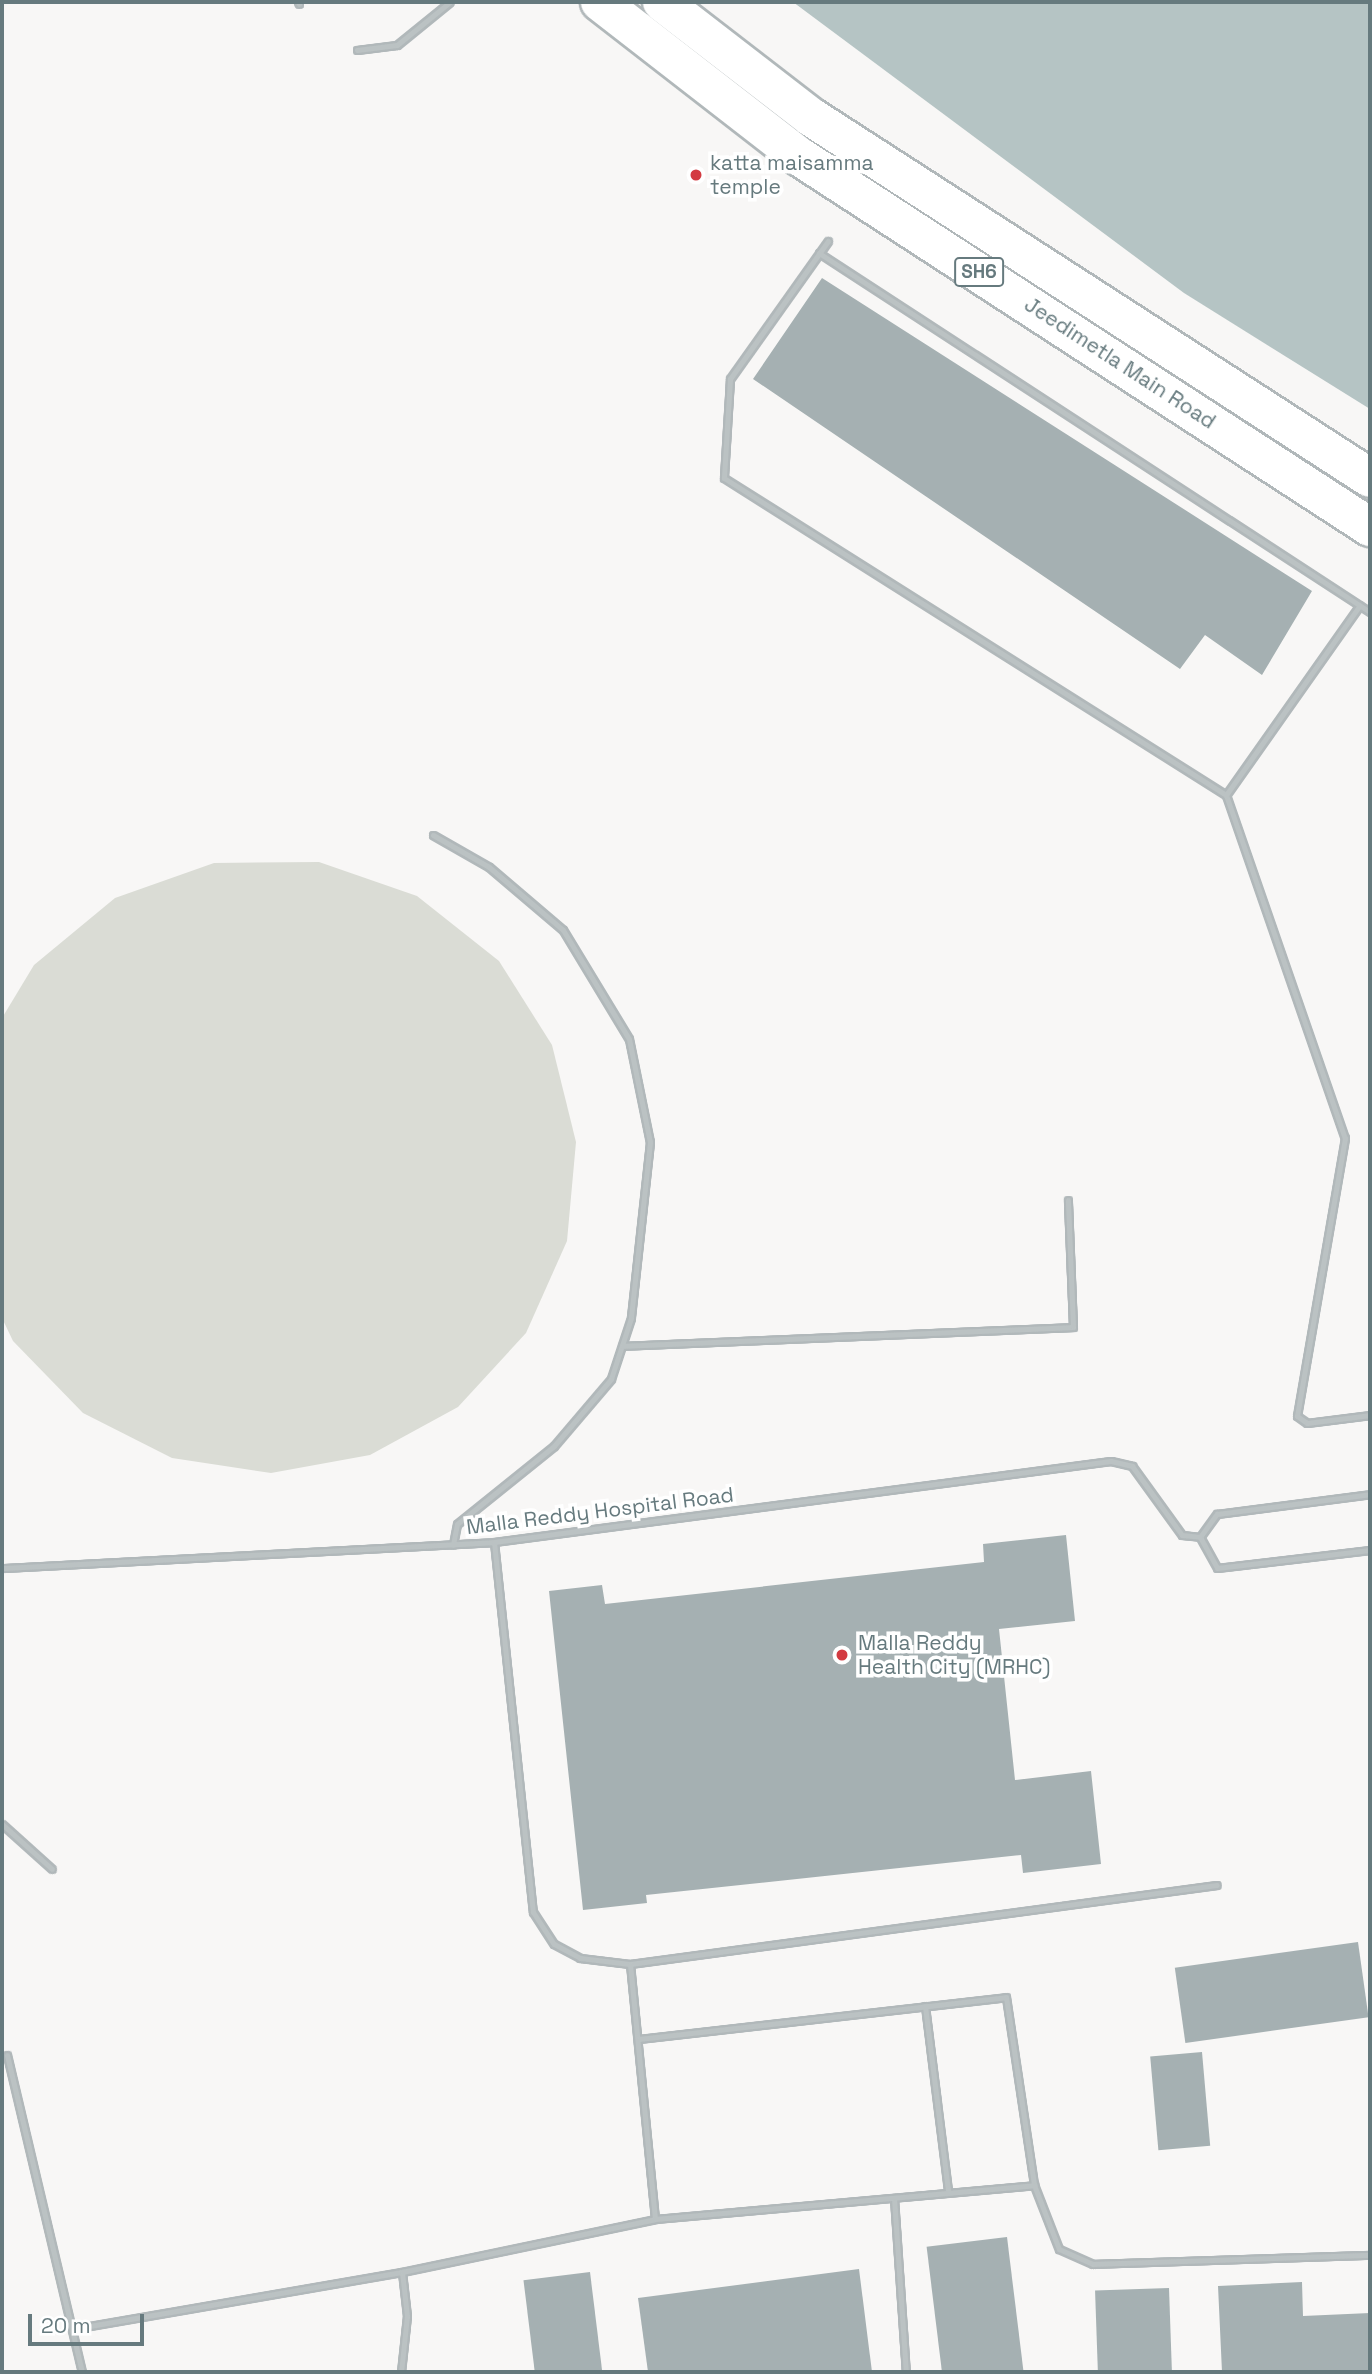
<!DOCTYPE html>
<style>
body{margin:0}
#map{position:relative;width:1372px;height:2374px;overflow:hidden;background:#f8f7f6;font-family:"Space Grotesk",sans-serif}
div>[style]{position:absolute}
.green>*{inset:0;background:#dadcd5}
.water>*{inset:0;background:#b5c4c4}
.building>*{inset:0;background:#a5b0b2;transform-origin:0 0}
.roads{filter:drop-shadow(2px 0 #b1b8ba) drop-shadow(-2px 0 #b1b8ba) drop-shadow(0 2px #b1b8ba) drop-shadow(0 -2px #b1b8ba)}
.service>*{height:5px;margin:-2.5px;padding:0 2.5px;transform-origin:2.5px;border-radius:2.5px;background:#bbc2c3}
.primary>*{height:38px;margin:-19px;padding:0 19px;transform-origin:19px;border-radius:19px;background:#fff}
.dots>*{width:19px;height:19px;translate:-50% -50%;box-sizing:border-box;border:4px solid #fff;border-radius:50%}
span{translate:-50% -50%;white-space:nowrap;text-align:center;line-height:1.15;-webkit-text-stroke:7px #fff;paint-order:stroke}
.shield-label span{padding:2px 5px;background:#fff;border:2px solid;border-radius:5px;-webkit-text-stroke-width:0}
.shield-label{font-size:19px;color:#667a7e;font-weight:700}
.poi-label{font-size:21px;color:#667a7e}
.left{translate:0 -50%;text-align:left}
.street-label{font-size:21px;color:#667a7e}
.frame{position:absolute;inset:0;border:4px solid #667a7e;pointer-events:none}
.scale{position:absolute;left:28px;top:2314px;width:116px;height:32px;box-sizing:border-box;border:4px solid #667a7e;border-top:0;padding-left:9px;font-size:21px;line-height:24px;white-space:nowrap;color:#667a7e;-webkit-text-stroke:5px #fff;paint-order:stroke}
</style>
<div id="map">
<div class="green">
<i style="clip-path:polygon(319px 862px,417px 896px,499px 961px,552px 1045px,576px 1142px,567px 1241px,526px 1333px,458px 1407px,370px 1455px,271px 1473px,172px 1458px,83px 1413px,13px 1341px,2px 1318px,2px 1018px,34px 965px,115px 898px,214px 863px)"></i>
</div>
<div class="water">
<i style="clip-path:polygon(793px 2px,1370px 2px,1370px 409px,1184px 293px)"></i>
</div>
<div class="building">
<i style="clip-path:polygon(822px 278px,1312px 591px,1262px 675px,1205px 635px,1180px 669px,753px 379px)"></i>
<i style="clip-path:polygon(1066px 1535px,1075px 1621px,999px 1629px,1015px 1780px,1091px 1771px,1101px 1864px,1023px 1873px,1021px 1855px,646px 1895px,647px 1903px,583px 1910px,549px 1591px,602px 1585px,605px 1604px,984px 1562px,983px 1544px)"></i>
<i style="left:1358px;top:1942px;width:76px;height:185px;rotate:82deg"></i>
<i style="left:1202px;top:2052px;width:94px;height:52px;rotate:85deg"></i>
<i style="left:1007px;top:2237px;width:136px;height:81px;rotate:83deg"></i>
<i style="clip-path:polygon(859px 2269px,872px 2372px,648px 2372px,638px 2298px)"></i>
<i style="left:590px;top:2272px;width:101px;height:67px;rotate:83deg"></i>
<i style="clip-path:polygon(1302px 2282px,1303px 2316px,1370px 2313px,1370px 2372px,1222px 2372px,1218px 2286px)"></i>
<i style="left:1169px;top:2288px;width:84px;height:74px;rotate:88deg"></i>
</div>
<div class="roads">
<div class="service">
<i style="left:298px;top:2px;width:2px;rotate:63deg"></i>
<i style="left:357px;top:50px;width:40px;rotate:-7.1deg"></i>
<i style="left:397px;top:45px;width:68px;rotate:-39.1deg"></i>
<i style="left:828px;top:241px;width:169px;rotate:125.4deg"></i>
<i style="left:730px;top:379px;width:99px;rotate:93.5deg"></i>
<i style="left:724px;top:478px;width:594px;rotate:32.27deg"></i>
<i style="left:1226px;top:795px;width:363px;rotate:70.9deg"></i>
<i style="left:1345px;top:1138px;width:282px;rotate:99.8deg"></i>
<i style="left:1297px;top:1416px;width:12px;rotate:35deg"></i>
<i style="left:1307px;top:1423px;width:64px;rotate:-7.2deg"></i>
<i style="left:819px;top:253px;width:658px;rotate:33.09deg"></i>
<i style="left:1226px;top:795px;width:232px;rotate:-54.8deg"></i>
<i style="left:433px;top:835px;width:64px;rotate:29.7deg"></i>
<i style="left:489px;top:867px;width:97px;rotate:40.4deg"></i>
<i style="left:563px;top:930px;width:127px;rotate:58.8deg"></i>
<i style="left:629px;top:1039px;width:105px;rotate:78.5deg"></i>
<i style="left:650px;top:1142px;width:177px;rotate:96.2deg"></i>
<i style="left:631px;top:1318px;width:64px;rotate:108.2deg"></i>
<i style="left:611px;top:1379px;width:88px;rotate:130.4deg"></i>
<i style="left:554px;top:1446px;width:124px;rotate:141.2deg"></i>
<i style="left:457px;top:1524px;width:21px;rotate:101deg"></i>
<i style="left:622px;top:1346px;width:451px;rotate:-2.4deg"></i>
<i style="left:1073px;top:1327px;width:127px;rotate:-92.3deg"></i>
<i style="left:1200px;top:1537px;width:35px;rotate:61deg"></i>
<i style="left:1217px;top:1568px;width:154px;rotate:-6.7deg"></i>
<i style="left:1200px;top:1537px;width:29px;rotate:-54deg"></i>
<i style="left:1217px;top:1514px;width:154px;rotate:-7.4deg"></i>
<i style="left:494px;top:1542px;width:372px;rotate:84deg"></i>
<i style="left:533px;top:1912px;width:38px;rotate:57deg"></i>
<i style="left:554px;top:1944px;width:30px;rotate:28deg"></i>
<i style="left:580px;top:1958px;width:50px;rotate:6.8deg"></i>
<i style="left:630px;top:1964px;width:592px;rotate:-7.66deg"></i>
<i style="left:2px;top:1568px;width:493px;rotate:-3deg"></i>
<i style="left:494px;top:1542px;width:622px;rotate:-7.48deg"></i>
<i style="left:1111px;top:1461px;width:22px;rotate:13deg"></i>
<i style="left:1132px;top:1466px;width:85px;rotate:54.1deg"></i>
<i style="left:1182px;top:1535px;width:18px;rotate:6deg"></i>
<i style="left:2px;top:1824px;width:67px;rotate:42deg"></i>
<i style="left:630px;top:1964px;width:256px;rotate:84.4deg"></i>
<i style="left:925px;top:2006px;width:186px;rotate:82.9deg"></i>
<i style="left:639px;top:2039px;width:369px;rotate:-6.5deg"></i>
<i style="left:1006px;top:1997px;width:190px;rotate:81.5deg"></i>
<i style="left:7px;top:2055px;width:326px;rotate:76.7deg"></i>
<i style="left:894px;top:2198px;width:174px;rotate:86.1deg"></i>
<i style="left:72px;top:2329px;width:335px;rotate:-9.8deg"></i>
<i style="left:401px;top:2372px;width:56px;rotate:-83.9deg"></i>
<i style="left:407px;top:2316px;width:44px;rotate:-96.5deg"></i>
<i style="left:402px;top:2272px;width:258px;rotate:-11.8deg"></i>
<i style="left:655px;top:2219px;width:381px;rotate:-5.1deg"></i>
<i style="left:1034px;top:2185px;width:69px;rotate:68.7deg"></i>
<i style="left:1059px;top:2249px;width:37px;rotate:24deg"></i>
<i style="left:1093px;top:2264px;width:277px;rotate:-1.9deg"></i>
</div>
<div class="primary">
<i style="left:600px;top:2px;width:253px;rotate:37.8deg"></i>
<i style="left:800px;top:157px;width:680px;rotate:32.99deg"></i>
<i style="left:662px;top:2px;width:188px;rotate:37.7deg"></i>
<i style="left:811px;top:117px;width:665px;rotate:32.85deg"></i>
</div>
</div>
<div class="dots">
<i style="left:696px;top:175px;background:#d33b41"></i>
<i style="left:842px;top:1655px;background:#d33b41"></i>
</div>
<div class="shield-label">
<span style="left:979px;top:272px">SH6</span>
</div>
<div class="poi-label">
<span class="left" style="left:710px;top:175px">katta maisamma<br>temple</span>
<span class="left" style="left:858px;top:1655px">Malla Reddy<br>Health City (MRHC)</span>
</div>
<div class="street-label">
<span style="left:1120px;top:363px;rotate:33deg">Jeedimetla Main Road</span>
<span style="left:600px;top:1511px;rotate:-7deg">Malla Reddy Hospital Road</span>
</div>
<div class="frame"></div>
<div class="scale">20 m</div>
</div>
